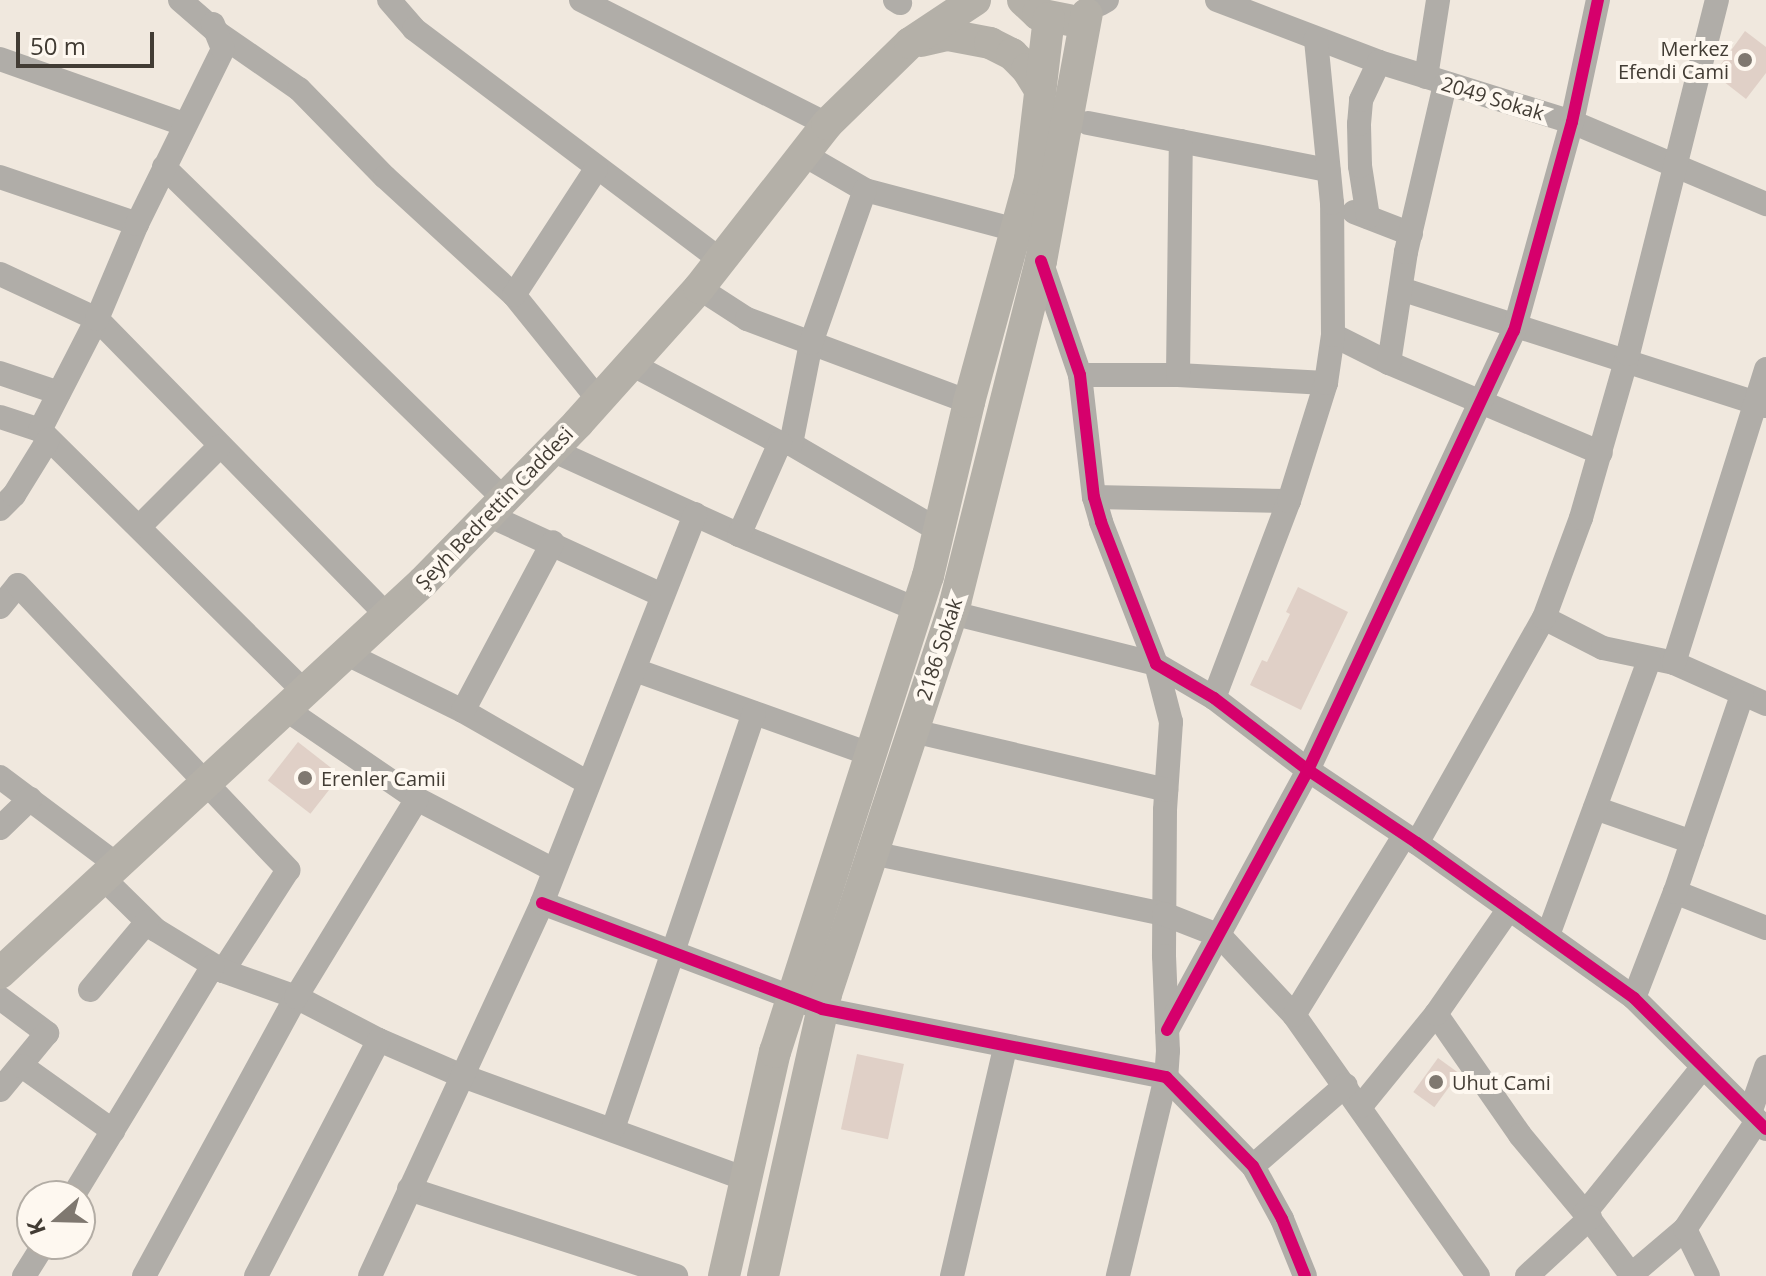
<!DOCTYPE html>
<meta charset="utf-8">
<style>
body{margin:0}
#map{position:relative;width:1766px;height:1276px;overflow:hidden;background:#f0e8de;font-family:"Open Sans",sans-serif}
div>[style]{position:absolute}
.building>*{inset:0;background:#e0d0c7;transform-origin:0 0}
.minor>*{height:24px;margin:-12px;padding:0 12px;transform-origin:12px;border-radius:12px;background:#b0ada8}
.major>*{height:32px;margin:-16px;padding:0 16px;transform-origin:16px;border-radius:16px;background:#b4b0a8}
.cycleway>*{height:12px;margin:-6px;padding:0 6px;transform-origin:6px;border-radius:6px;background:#d6006c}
.dots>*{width:22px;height:22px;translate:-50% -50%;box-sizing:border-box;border:4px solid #fef8f0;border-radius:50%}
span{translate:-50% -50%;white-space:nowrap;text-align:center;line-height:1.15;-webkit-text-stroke:8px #fef8f0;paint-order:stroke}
.poi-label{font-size:20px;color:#423c34}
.right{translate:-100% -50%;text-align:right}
.left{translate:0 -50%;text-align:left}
.street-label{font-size:20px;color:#423c34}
.north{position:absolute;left:16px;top:1180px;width:80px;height:80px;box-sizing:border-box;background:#fef8f0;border:2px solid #b3ada5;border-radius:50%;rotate:250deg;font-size:22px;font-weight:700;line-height:32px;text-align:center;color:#423c34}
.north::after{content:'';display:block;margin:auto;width:28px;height:36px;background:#7f7870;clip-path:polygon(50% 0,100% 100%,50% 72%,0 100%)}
.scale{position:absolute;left:16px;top:32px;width:138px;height:36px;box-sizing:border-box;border:4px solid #423c34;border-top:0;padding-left:10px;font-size:24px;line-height:28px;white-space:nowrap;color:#423c34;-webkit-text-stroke:6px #fef8f0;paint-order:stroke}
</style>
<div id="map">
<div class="building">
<i style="clip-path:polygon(1745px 31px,1766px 47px,1766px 73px,1746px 99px,1714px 74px)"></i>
<i style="clip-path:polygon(1298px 587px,1348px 612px,1301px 710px,1250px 685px,1262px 660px,1267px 662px,1290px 614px,1286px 612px)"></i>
<i style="left:298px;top:742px;width:54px;height:49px;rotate:38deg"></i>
<i style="left:857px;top:1054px;width:48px;height:77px;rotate:12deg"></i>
<i style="left:1438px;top:1058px;width:26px;height:42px;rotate:36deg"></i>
</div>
<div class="minor">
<i style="left:180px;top:0;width:50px;rotate:41deg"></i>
<i style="left:218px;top:33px;width:98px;rotate:34.7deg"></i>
<i style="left:299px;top:89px;width:123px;rotate:45.7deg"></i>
<i style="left:385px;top:177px;width:175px;rotate:42.5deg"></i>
<i style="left:514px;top:295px;width:134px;rotate:51.1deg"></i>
<i style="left:389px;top:0;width:38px;rotate:49deg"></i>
<i style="left:414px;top:29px;width:382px;rotate:37deg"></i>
<i style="left:581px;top:0;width:275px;rotate:26.8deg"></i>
<i style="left:895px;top:0;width:6px;rotate:31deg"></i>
<i style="left:1217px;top:0;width:173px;rotate:20.9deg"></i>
<i style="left:1379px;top:62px;width:202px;rotate:17.3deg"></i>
<i style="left:1572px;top:122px;width:211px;rotate:22.9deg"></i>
<i style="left:1100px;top:4px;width:8px;rotate:-30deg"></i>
<i style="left:0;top:59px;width:195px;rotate:19.5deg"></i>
<i style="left:1426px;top:77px;width:78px;rotate:-81.1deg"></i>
<i style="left:1088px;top:123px;width:245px;rotate:11.1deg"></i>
<i style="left:801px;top:153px;width:74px;rotate:30deg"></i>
<i style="left:865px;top:190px;width:153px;rotate:14.8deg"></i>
<i style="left:164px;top:167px;width:477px;rotate:44.3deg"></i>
<i style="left:0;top:177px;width:145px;rotate:18.9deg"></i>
<i style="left:1354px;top:212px;width:61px;rotate:21.1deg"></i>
<i style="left:1368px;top:217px;width:52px;rotate:-98.9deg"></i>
<i style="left:1360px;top:166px;width:42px;rotate:-91.4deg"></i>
<i style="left:1359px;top:124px;width:24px;rotate:-85deg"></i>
<i style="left:1361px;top:100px;width:42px;rotate:-64.7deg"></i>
<i style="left:1041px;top:261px;width:120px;rotate:71.1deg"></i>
<i style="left:1080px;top:375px;width:123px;rotate:83.5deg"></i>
<i style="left:1094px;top:497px;width:26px;rotate:74deg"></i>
<i style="left:1101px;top:522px;width:152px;rotate:68.8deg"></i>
<i style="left:1156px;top:664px;width:67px;rotate:30.4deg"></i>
<i style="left:1214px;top:698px;width:118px;rotate:37.5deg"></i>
<i style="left:1308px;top:770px;width:131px;rotate:33.8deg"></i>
<i style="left:1417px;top:843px;width:267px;rotate:35.5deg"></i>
<i style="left:1634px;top:998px;width:186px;rotate:44.8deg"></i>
<i style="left:0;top:274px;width:107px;rotate:24.9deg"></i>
<i style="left:97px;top:319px;width:414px;rotate:45.6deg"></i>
<i style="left:699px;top:288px;width:57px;rotate:32.9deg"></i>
<i style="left:747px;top:319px;width:237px;rotate:20.5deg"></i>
<i style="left:1401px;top:289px;width:383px;rotate:17.8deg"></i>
<i style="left:514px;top:295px;width:150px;rotate:-56.9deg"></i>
<i style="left:1333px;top:335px;width:63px;rotate:26.6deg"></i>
<i style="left:1389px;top:363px;width:230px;rotate:23deg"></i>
<i style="left:1389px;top:363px;width:112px;rotate:-81.3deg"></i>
<i style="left:1406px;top:252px;width:172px;rotate:-76.9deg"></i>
<i style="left:631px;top:364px;width:169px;rotate:27.9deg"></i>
<i style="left:780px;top:443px;width:11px;rotate:5deg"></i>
<i style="left:791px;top:444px;width:170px;rotate:30.3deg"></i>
<i style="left:0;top:373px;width:62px;rotate:18.7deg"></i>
<i style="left:1080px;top:375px;width:98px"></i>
<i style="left:1178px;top:375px;width:148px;rotate:3.1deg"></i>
<i style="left:1178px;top:375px;width:234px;rotate:-89.3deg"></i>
<i style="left:0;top:417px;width:42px;rotate:18deg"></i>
<i style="left:40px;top:430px;width:373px;rotate:44.7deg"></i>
<i style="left:40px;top:430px;width:125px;rotate:-62.8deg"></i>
<i style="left:97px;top:319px;width:103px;rotate:-67.2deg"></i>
<i style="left:137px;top:224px;width:195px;rotate:-63.8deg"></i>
<i style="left:223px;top:49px;width:27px;rotate:-112deg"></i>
<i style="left:791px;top:444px;width:103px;rotate:-78.8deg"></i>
<i style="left:811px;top:343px;width:162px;rotate:-70.6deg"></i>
<i style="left:552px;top:450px;width:205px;rotate:24.4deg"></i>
<i style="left:739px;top:535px;width:192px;rotate:22.7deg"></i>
<i style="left:1094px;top:497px;width:195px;rotate:1.2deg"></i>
<i style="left:0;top:509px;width:20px;rotate:-45deg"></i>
<i style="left:14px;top:495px;width:65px;rotate:-58.3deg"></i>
<i style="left:488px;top:515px;width:192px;rotate:24.7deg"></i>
<i style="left:140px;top:526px;width:112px;rotate:-45deg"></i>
<i style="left:739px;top:535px;width:101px;rotate:-66deg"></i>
<i style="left:0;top:607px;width:28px;rotate:-51deg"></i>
<i style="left:18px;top:585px;width:393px;rotate:46.5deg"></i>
<i style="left:288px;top:870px;width:120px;rotate:122.8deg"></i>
<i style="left:952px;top:613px;width:210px;rotate:14deg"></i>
<i style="left:1156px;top:664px;width:60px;rotate:75.5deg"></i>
<i style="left:1171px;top:722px;width:88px;rotate:93.9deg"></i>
<i style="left:1165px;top:810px;width:146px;rotate:90.4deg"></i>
<i style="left:1164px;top:956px;width:95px;rotate:87.6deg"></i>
<i style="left:1168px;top:1051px;width:26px;rotate:94deg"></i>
<i style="left:1166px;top:1077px;width:205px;rotate:103.6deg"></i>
<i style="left:1544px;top:618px;width:66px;rotate:27deg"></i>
<i style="left:1603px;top:648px;width:73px;rotate:11.9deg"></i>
<i style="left:1674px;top:663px;width:101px;rotate:24deg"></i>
<i style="left:347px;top:654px;width:129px;rotate:26.2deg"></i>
<i style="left:463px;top:711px;width:144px;rotate:29.9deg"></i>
<i style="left:1674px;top:663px;width:308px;rotate:-72.6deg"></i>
<i style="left:635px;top:670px;width:250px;rotate:19.7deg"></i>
<i style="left:1214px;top:698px;width:211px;rotate:-69.2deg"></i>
<i style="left:1289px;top:501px;width:124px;rotate:-72.6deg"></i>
<i style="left:1326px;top:383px;width:49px;rotate:-81.7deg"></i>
<i style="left:1333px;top:335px;width:132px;rotate:-90.4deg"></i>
<i style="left:1332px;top:203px;width:165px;rotate:-95.6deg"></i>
<i style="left:287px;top:710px;width:158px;rotate:34.4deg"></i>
<i style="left:417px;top:799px;width:154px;rotate:27.4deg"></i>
<i style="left:463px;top:711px;width:191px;rotate:-62deg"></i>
<i style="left:913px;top:731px;width:260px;rotate:13.1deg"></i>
<i style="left:0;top:777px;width:146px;rotate:36.9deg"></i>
<i style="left:1595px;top:808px;width:103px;rotate:19.3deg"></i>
<i style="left:0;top:828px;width:42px;rotate:-44deg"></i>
<i style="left:1417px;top:843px;width:258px;rotate:-60.6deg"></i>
<i style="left:1544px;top:618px;width:107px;rotate:-69.7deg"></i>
<i style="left:1581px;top:518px;width:171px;rotate:-74deg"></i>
<i style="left:1628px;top:354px;width:365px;rotate:-75.9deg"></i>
<i style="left:872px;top:853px;width:298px;rotate:11.8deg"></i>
<i style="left:1164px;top:914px;width:60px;rotate:21.4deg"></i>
<i style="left:1220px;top:936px;width:108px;rotate:46.9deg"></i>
<i style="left:1294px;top:1015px;width:319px;rotate:54.8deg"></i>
<i style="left:103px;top:878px;width:74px;rotate:44.5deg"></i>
<i style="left:156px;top:930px;width:79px;rotate:31.5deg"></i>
<i style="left:223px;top:971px;width:77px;rotate:19.6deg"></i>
<i style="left:296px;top:997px;width:93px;rotate:27.4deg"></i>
<i style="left:379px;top:1040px;width:88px;rotate:23.4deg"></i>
<i style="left:460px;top:1075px;width:303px;rotate:20deg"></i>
<i style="left:1675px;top:892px;width:98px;rotate:21.6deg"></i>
<i style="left:542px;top:903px;width:299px;rotate:20.7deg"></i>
<i style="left:822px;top:1009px;width:351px;rotate:11.2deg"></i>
<i style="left:1166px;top:1077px;width:124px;rotate:45.7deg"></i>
<i style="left:1253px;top:1166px;width:60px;rotate:61.3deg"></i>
<i style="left:1282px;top:1219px;width:61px;rotate:68deg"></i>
<i style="left:1548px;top:935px;width:292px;rotate:-69.8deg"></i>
<i style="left:90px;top:990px;width:89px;rotate:-50deg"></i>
<i style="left:0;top:998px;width:59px;rotate:36.7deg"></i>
<i style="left:47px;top:1033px;width:74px;rotate:129.5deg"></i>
<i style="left:1634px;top:998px;width:114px;rotate:-68.9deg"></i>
<i style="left:1675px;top:892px;width:208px;rotate:-71.2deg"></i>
<i style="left:1436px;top:1014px;width:147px;rotate:55.2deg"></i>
<i style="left:1520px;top:1135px;width:102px;rotate:50.2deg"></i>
<i style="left:1585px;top:1213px;width:79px;rotate:53.3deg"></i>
<i style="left:1294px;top:1015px;width:210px;rotate:-58.4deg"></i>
<i style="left:1167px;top:1030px;width:296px;rotate:-61.5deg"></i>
<i style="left:1308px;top:770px;width:485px;rotate:-64.9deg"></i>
<i style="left:1514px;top:331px;width:217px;rotate:-74.5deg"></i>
<i style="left:1572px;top:122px;width:125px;rotate:-78deg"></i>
<i style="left:22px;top:1066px;width:112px;rotate:35.5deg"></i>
<i style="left:1361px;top:1106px;width:119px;rotate:-50.8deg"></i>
<i style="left:1436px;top:1014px;width:128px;rotate:-55.2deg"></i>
<i style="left:1750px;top:1113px;width:49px;rotate:-70.8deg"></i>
<i style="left:613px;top:1129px;width:439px;rotate:-71.3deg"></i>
<i style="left:1253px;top:1166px;width:123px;rotate:-41.1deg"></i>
<i style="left:409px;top:1189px;width:281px;rotate:18deg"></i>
<i style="left:73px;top:1196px;width:269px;rotate:-58.7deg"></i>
<i style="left:1585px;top:1213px;width:186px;rotate:-51.1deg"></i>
<i style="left:1685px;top:1229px;width:52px;rotate:63.9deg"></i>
<i style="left:1631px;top:1275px;width:71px;rotate:-40.4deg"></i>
<i style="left:1685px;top:1229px;width:130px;rotate:-56.3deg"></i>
<i style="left:24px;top:1276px;width:38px;rotate:-58deg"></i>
<i style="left:144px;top:1276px;width:318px;rotate:-61.4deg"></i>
<i style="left:296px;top:997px;width:232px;rotate:-58.6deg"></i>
<i style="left:256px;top:1276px;width:266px;rotate:-62.5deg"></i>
<i style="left:370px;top:1276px;width:411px;rotate:-65.2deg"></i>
<i style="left:542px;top:903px;width:418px;rotate:-68.5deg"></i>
<i style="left:952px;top:1276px;width:234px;rotate:-76.9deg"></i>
<i style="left:1527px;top:1276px;width:86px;rotate:-42.6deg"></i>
</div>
<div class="major">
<i style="left:1023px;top:0;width:21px;rotate:43deg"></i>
<i style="left:1038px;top:14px;width:32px;rotate:11deg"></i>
<i style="left:921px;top:41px;width:28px;rotate:-13deg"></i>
<i style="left:948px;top:35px;width:43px;rotate:10.8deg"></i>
<i style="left:990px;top:43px;width:25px;rotate:27deg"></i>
<i style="left:1012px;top:54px;width:21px;rotate:45deg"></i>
<i style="left:1027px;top:69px;width:25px;rotate:58deg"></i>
<i style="left:0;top:973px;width:576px;rotate:-42.75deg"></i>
<i style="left:423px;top:582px;width:222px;rotate:-45.7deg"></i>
<i style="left:578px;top:423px;width:181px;rotate:-48.1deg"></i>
<i style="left:699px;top:288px;width:208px;rotate:-52deg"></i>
<i style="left:827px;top:124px;width:116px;rotate:-44.3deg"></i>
<i style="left:910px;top:43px;width:78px;rotate:-33.5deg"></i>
<i style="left:724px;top:1276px;width:230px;rotate:-77.2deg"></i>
<i style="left:775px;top:1052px;width:500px;rotate:-72.2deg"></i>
<i style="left:928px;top:576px;width:179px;rotate:-76.7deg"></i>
<i style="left:969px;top:402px;width:231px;rotate:-74.7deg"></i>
<i style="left:1030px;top:179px;width:162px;rotate:-83.3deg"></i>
<i style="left:763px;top:1276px;width:289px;rotate:-77.4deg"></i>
<i style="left:826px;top:994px;width:412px;rotate:-71.7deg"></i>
<i style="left:955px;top:603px;width:353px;rotate:-75.9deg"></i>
<i style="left:1041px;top:261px;width:251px;rotate:-79.5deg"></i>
</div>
<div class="cycleway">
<i style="left:1041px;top:261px;width:120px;rotate:71.1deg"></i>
<i style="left:1080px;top:375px;width:123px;rotate:83.5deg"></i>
<i style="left:1094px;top:497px;width:26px;rotate:74deg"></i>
<i style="left:1101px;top:522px;width:152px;rotate:68.8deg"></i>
<i style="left:1156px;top:664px;width:67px;rotate:30.4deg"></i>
<i style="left:1214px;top:698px;width:118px;rotate:37.5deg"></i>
<i style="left:1308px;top:770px;width:131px;rotate:33.8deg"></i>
<i style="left:1417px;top:843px;width:267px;rotate:35.5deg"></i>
<i style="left:1634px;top:998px;width:186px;rotate:44.8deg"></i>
<i style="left:542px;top:903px;width:299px;rotate:20.7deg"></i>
<i style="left:822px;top:1009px;width:351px;rotate:11.2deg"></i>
<i style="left:1166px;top:1077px;width:124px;rotate:45.7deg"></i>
<i style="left:1253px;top:1166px;width:60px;rotate:61.3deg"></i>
<i style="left:1282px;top:1219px;width:61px;rotate:68deg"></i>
<i style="left:1167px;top:1030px;width:296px;rotate:-61.5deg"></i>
<i style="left:1308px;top:770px;width:485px;rotate:-64.9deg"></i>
<i style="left:1514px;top:331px;width:217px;rotate:-74.5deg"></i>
<i style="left:1572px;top:122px;width:125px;rotate:-78deg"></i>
</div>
<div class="dots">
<i style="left:1745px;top:60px;background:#7f7870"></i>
<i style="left:305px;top:778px;background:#7f7870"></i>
<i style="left:1436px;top:1082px;background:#7f7870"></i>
</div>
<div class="poi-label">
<span class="right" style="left:1729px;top:60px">Merkez<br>Efendi Cami</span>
<span class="left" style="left:321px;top:778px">Erenler Camii</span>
<span class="left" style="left:1452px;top:1082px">Uhut Cami</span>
</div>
<div class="street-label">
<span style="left:1493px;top:98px;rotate:17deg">2049 Sokak</span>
<span style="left:494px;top:508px;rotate:-46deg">Şeyh Bedrettin Caddesi</span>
<span style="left:939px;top:649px;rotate:-72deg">2186 Sokak</span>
</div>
<div class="north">K</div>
<div class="scale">50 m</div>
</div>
